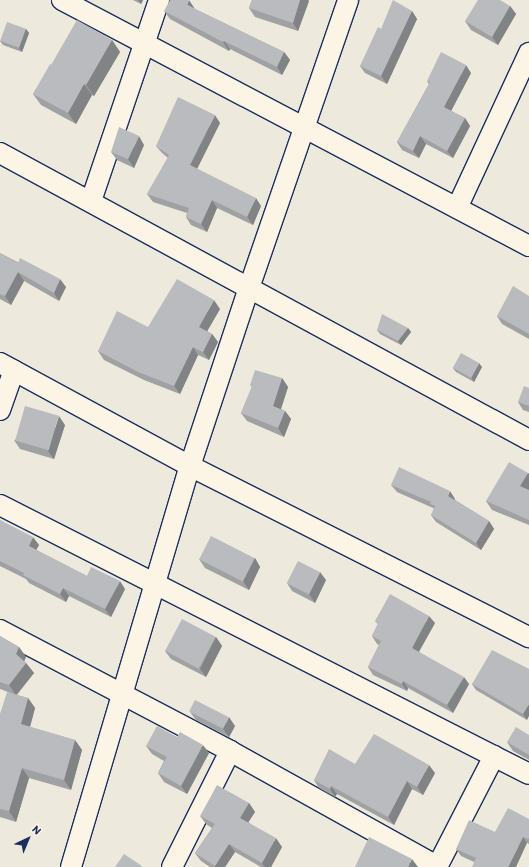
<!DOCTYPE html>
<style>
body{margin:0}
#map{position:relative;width:529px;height:867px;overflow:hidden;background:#eee9dd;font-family:Itim,sans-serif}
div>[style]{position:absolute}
.roads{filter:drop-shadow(1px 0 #1b2f5e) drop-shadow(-1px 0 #1b2f5e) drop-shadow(0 1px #1b2f5e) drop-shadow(0 -1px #1b2f5e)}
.minor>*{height:20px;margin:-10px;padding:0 10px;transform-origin:10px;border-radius:10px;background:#fcf5e5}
.wall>*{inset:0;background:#a0a1a3}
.shaded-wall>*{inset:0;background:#828385}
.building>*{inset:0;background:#babbbe;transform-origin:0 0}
span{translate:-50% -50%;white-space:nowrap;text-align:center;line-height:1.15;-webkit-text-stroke:3px #fcf5e5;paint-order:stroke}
.north{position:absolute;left:8px;top:819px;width:40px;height:40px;-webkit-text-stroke:3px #fcf5e5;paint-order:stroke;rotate:44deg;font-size:11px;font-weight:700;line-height:16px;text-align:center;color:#1b2f5e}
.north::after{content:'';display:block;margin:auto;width:14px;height:18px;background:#1b2f5e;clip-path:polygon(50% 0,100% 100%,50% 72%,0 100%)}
</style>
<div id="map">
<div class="roads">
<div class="minor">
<i style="left:62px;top:0;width:528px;rotate:27.78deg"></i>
<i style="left:0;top:153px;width:602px;rotate:28.48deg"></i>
<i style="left:91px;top:201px;width:212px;rotate:-71.3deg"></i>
<i style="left:457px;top:208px;width:171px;rotate:-65.1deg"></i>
<i style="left:0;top:363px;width:216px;rotate:28.5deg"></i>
<i style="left:190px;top:466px;width:380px;rotate:26.8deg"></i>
<i style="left:0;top:410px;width:42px;rotate:-70.7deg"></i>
<i style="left:0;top:505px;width:593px;rotate:26.95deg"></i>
<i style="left:0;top:630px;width:260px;rotate:27.7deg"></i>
<i style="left:230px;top:751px;width:238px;rotate:29.1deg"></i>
<i style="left:71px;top:867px;width:418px;rotate:-73.5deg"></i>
<i style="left:190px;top:466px;width:188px;rotate:-71.7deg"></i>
<i style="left:249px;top:288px;width:305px;rotate:-71deg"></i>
<i style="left:172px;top:867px;width:130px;rotate:-63.4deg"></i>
<i style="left:437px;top:867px;width:125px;rotate:-62.8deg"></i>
</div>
</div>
<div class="wall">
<i style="clip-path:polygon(133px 0,143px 0,141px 4px)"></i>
<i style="clip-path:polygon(252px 0,308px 0,309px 1px,298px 31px,255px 17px,249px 8px)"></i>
<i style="clip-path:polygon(510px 6px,516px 14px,498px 45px,471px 30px,465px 21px)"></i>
<i style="clip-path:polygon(195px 9px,284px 52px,290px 60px,282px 75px,230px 49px,229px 51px,170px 19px,164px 11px)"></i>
<i style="clip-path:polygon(412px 11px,417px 19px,387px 84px,365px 73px,360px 66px,381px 29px)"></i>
<i style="clip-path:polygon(26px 29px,29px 33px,22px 52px,3px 45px,0 41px)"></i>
<i style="clip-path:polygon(112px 40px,120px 52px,94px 96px,92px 95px,76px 124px,41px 105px,33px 94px,51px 65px)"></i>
<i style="clip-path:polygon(471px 73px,451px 111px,465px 118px,470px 126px,453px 158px,426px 144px,419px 158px,402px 150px,397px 142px,429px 84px,427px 81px)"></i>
<i style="clip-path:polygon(220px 123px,197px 169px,261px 206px,253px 225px,217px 208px,207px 232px,191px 225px,186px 217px,187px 213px,153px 202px,147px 194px,168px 158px,162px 153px,156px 146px)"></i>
<i style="clip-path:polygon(144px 145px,134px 168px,117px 160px,111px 152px)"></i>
<i style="clip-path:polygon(0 253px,66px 287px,59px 301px,24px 281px,11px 305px,0 299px)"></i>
<i style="clip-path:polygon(529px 296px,529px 339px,502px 324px,497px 316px)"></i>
<i style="clip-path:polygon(220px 309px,207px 331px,212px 334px,218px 342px,209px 360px,198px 355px,180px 394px,144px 380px,104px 360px,98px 351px,148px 327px)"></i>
<i style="clip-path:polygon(408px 328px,411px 332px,401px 345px,380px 334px,377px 330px)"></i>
<i style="clip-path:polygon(482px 367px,474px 382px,456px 372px,453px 368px)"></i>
<i style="clip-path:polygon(282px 378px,288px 387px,281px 409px,285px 411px,291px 419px,284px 437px,247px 421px,241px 413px,252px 387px,250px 385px)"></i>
<i style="clip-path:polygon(529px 388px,529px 412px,523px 410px,518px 402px)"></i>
<i style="clip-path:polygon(65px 425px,54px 459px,20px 449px,14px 440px)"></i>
<i style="clip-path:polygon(528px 473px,529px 474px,529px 525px,492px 510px,486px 501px)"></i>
<i style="clip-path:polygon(391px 485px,455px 499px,455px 500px,489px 521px,494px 529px,481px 550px,436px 522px,431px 515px,434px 509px,433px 508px,397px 492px)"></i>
<i style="clip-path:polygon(0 520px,39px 545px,36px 550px,87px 576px,125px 589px,111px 617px,69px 596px,66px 602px,29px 583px,26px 579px,0 566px)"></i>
<i style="clip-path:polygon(255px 558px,260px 567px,249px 590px,205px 568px,199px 559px)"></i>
<i style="clip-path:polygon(326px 580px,315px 603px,292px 591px,287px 583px)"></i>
<i style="clip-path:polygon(375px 621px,435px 623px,419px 652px,469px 684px,453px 713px,408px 688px,407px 691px,373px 675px,368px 667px,379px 645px,377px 644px,372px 636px,378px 624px)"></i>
<i style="clip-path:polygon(0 636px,19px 647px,26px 657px,24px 661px,26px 663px,34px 673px,17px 695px,28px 698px,35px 708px,30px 727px,75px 740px,82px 750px,71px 790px,29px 778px,16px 822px,0 817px,0 714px,13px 694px,0 689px)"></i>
<i style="clip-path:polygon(216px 637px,222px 646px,206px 677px,171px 659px,165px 651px)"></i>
<i style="clip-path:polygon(529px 669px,527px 720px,476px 690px,472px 684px)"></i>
<i style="clip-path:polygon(190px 712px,235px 726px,229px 737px,196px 720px)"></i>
<i style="clip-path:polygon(529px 735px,529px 760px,513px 751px,507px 742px)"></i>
<i style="clip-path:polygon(177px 737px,209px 753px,187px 794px,164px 782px,158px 773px,164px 761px,152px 754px,146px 746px)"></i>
<i style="clip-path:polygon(355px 764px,435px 773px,423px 795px,412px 789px,394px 825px,337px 794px,335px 797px,319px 788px,314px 780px)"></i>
<i style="clip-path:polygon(249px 803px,255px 812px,248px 822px,282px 847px,271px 867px,261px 867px,235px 852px,225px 867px,210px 867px,201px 861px,195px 853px,212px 828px,206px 824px,200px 816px)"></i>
<i style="clip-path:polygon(529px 819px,529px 844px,527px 843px,474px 862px,461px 856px,456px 849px,495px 832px)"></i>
</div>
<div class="shaded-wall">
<i style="clip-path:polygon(138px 0,143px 0,141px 4px)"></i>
<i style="clip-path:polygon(189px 0,195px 9px,187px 5px)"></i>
<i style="clip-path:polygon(300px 0,308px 0,309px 1px,298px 31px,293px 23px)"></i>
<i style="clip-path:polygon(510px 6px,516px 14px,498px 45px,492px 37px)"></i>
<i style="clip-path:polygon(412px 11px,417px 19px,387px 84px,381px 76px)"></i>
<i style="clip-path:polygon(26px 29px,29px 33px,22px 52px,19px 48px)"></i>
<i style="clip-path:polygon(112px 40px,120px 52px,94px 96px,86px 85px)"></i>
<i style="clip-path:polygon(224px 41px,230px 49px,229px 51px,223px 42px)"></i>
<i style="clip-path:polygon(284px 52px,290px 60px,282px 75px,277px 67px)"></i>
<i style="clip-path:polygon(466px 65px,471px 73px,449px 115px,444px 107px)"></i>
<i style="clip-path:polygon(84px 84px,92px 95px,76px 124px,68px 113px)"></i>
<i style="clip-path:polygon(215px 115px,220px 123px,195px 173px,190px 165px)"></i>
<i style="clip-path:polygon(465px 118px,470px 126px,453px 158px,447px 151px)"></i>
<i style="clip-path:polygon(139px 136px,144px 145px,134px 168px,128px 159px)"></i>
<i style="clip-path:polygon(420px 136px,426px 144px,419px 158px,413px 151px)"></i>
<i style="clip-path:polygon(256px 198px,261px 206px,253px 225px,247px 217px)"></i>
<i style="clip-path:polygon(212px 200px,217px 208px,207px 232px,201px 224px)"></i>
<i style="clip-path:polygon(18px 272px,24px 281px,11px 305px,5px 296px)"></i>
<i style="clip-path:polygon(60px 279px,66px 287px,59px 301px,54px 293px)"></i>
<i style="clip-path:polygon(214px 300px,220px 309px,205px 335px,199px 327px)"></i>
<i style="clip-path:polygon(408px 328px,411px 332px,401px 345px,398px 341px)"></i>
<i style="clip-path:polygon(212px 334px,218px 342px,209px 360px,203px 352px)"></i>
<i style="clip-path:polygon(193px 347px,198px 355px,180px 394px,174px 386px)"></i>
<i style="clip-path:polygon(479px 363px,482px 367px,474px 382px,471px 377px)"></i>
<i style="clip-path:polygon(282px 378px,288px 387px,279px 415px,273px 406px)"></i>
<i style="clip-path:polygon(285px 411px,291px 419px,284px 437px,278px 428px)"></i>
<i style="clip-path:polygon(59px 416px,65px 425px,54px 459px,48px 451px)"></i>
<i style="clip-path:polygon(528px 473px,529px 474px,529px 490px,526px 495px,520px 486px)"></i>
<i style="clip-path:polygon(450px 491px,455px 499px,453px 503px,448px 496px)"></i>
<i style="clip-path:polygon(489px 521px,494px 529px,481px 550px,476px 543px)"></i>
<i style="clip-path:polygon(33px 537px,39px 545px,34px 554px,29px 546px)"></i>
<i style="clip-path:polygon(255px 558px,260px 567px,249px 590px,243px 581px)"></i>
<i style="clip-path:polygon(320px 572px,326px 580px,315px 603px,309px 594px)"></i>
<i style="clip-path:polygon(120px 581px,125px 589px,111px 617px,105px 609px)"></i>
<i style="clip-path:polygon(63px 588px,69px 596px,66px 602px,60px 594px)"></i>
<i style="clip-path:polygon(429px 616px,435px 623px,417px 655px,412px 648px)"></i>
<i style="clip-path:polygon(216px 637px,222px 646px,206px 677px,200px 669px)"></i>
<i style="clip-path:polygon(19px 647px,26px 657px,23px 664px,16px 654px)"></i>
<i style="clip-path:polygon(26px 663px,34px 673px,16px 695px,9px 685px)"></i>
<i style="clip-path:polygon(464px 677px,469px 684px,453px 713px,447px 705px)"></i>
<i style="clip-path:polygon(403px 681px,408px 688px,407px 691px,402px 684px)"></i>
<i style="clip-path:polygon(28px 698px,35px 708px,28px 734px,21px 724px)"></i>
<i style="clip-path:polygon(529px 704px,529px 716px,527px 720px,523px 714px)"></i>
<i style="clip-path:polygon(229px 717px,235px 726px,229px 737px,223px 729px)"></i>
<i style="clip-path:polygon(75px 740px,82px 750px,71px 790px,64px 780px)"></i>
<i style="clip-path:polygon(203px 745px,209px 753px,187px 794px,181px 786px)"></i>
<i style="clip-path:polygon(429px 765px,435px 773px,423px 795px,417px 787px)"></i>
<i style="clip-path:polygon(22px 768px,29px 778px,16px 822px,9px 811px)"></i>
<i style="clip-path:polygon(407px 781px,412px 789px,394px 825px,388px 817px)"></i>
<i style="clip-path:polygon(331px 786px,337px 794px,335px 797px,330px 789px)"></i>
<i style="clip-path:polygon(249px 803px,255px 812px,246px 826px,240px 818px)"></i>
<i style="clip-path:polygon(523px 837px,527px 843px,516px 867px,508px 867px)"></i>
<i style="clip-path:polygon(276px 838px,282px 847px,271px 867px,265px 867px,262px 863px)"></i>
<i style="clip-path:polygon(229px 844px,235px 852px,225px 867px,215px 867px,215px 866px)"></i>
<i style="clip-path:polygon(412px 859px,418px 867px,408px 867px)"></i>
</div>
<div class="building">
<i style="clip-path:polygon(170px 0,189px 0,187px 5px,284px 52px,277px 67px,224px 41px,223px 42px,164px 11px)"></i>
<i style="clip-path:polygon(252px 0,300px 0,293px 23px,249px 8px)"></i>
<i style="clip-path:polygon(393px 0,412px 11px,381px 76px,360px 66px,378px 27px,381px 29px)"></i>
<i style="clip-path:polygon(478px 0,500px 0,510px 6px,492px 37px,465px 21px)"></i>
<i style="clip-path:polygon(77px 20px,112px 40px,86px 85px,84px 84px,68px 113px,33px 94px,50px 64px,51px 65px)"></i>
<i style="left:7px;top:22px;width:20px;height:20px;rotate:20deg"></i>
<i style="clip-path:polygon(441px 52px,466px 65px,444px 107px,465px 118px,447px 151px,420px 136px,413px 151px,397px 142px,430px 82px,427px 81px)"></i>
<i style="clip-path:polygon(178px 97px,215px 115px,190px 165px,256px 198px,247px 217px,212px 200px,201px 224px,186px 217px,189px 208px,147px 194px,169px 155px,156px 146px)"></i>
<i style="clip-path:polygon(119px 127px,139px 136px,128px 159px,111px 152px)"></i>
<i style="clip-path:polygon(0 253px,18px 263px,20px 258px,60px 279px,54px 293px,18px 272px,5px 296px,0 294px)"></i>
<i style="clip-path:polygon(177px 279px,214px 300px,199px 327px,212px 334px,203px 352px,193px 347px,174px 386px,138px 372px,98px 351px,117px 311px,148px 327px)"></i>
<i style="clip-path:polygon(513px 286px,529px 296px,529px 334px,497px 316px)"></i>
<i style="clip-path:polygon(382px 314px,408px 328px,398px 341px,377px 330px)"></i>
<i style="left:461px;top:353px;width:21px;height:17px;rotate:29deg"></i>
<i style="clip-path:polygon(255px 370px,282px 378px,273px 406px,285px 411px,278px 428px,241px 413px,252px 386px,250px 385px)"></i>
<i style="clip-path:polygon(524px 386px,529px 388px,529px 406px,518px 402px)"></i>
<i style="left:25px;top:406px;width:35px;height:36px;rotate:16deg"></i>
<i style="clip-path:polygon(509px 462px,528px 473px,520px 486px,529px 490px,529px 520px,486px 501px)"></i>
<i style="clip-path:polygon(399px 467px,450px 491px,448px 496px,489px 521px,476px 543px,431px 515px,435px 506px,430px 504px,431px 502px,391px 485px)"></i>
<i style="clip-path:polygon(0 520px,33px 537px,29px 546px,87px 576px,91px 567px,120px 581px,105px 609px,63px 588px,60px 594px,23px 575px,24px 573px,0 561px)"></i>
<i style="left:211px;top:536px;width:49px;height:26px;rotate:27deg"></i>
<i style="left:298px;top:561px;width:25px;height:25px;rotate:27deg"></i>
<i style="clip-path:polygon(390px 594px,429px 616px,412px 648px,464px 677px,447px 705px,403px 681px,402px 684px,368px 667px,381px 641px,372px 636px,378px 623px,375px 621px)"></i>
<i style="left:182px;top:619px;width:38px;height:36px;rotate:28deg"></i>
<i style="clip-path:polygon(0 636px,19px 647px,16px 654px,26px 663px,9px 685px,0 682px)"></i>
<i style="clip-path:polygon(492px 650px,529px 669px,529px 704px,523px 714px,472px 684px)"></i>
<i style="clip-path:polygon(7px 692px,28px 698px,21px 724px,75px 740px,64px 780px,22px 768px,9px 811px,0 809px,0 714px)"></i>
<i style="left:195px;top:700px;width:38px;height:13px;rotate:27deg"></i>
<i style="clip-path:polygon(157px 726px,177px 737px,180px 732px,203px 745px,181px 786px,158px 773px,167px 757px,146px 746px)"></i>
<i style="clip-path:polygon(516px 727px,529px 735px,529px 755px,507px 742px)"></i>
<i style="clip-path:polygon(374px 734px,429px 765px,417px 787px,407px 781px,388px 817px,331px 786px,330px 789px,314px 780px,329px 749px,355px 764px)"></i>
<i style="clip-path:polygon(217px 785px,249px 803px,240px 818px,276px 838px,262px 863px,229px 844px,215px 866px,195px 853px,215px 824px,200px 816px)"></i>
<i style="clip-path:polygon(508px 808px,529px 819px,529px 838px,528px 839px,523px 837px,508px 867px,472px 867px,476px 858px,456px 849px,469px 820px,495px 832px)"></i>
<i style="clip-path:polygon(369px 837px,412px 859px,408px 867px,355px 867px)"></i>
<i style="clip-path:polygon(124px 854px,142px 866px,141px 867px,115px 867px)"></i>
</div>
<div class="north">N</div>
</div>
